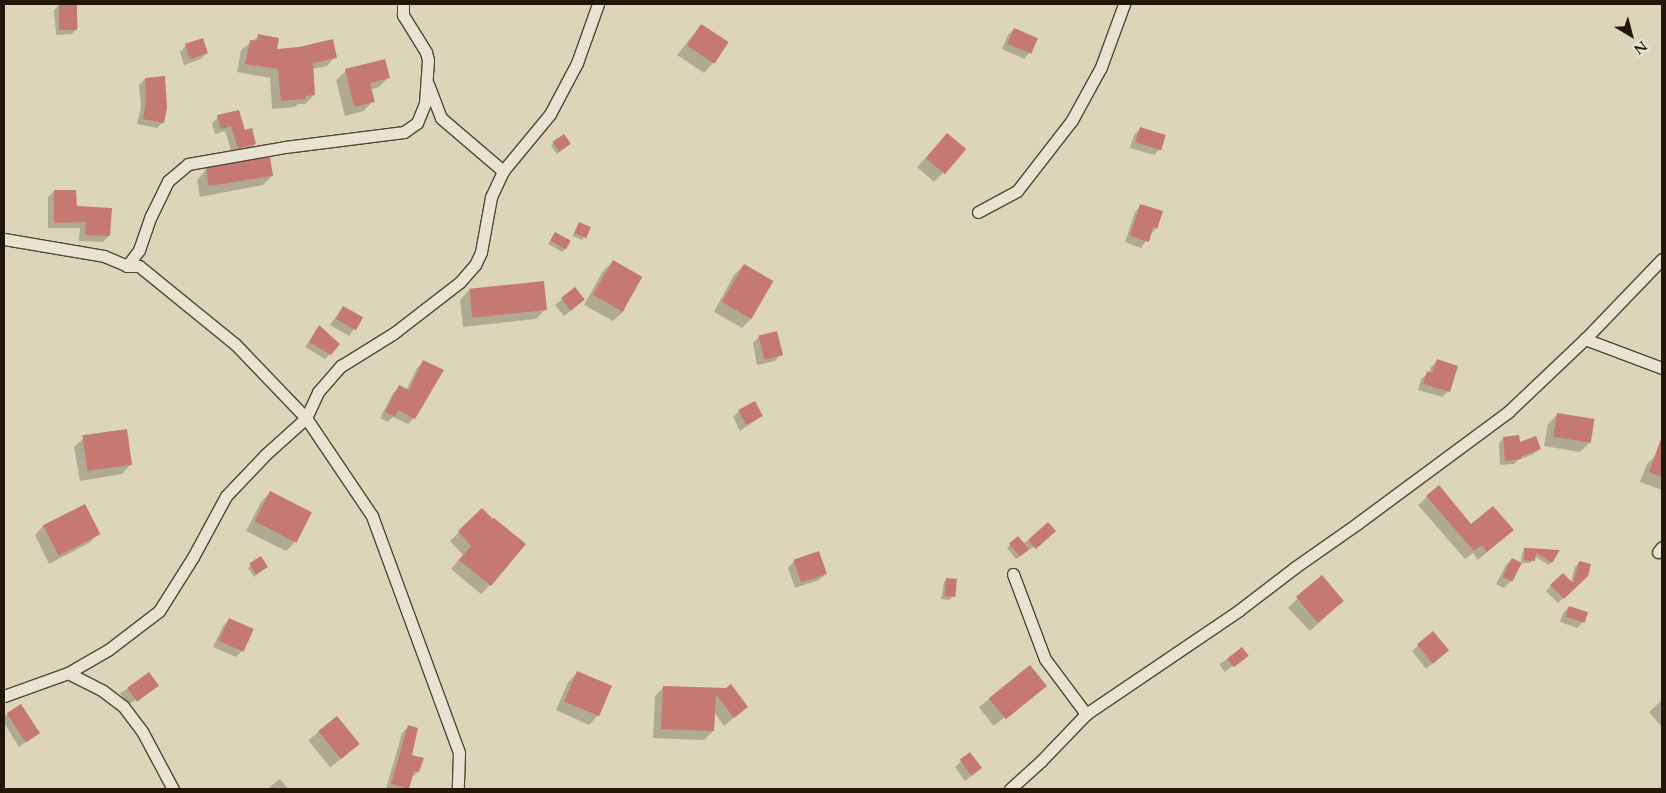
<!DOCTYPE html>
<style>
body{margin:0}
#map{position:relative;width:1666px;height:793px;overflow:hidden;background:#ddd5ba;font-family:Cardo,serif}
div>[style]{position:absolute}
.shadow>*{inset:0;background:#0003;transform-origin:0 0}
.building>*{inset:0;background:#c57972;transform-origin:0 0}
.roads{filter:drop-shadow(1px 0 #524634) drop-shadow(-1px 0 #524634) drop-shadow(0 1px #524634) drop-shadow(0 -1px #524634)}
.minor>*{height:11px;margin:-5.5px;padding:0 5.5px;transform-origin:5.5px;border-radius:5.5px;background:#e9e4d2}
span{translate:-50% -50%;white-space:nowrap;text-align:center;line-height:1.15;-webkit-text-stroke:4px #e9e4d2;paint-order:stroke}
.frame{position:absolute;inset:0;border:5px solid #231608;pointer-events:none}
.north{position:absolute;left:1606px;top:10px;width:50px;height:50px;-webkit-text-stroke:4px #e9e4d2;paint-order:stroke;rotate:143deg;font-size:14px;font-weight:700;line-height:20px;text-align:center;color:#231608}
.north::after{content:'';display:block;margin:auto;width:18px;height:22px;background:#231608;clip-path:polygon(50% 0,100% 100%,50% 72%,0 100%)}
</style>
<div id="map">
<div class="shadow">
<i style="clip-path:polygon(60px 4px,76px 4px,78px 27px,72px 34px,56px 35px,54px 10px)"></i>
<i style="clip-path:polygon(701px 25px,713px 63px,704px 73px,677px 55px)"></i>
<i style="clip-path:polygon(1014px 29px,1030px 52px,1024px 59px,1002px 49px,1008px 35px)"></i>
<i style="clip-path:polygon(259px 36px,276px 50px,335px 57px,327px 66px,312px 69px,314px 95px,305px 104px,298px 104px,295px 107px,272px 109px,270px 78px,237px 72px,241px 50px)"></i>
<i style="clip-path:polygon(186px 45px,207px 52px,201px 59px,184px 65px,180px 52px)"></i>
<i style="clip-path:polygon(346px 71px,388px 78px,379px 87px,370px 90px,373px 101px,364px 111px,345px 116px,336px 80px)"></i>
<i style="clip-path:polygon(145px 79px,163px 122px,157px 128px,137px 124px,141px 107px,139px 85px)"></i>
<i style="clip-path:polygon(218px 117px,244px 131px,255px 144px,249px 150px,232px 153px,225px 131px,215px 134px,212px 123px)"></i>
<i style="clip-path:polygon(1141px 128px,1160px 149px,1154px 155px,1130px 148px,1134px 135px)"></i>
<i style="clip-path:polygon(553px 143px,567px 146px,557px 154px,551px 146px)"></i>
<i style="clip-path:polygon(938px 144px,943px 173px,934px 182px,917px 167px)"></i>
<i style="clip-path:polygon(206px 170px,272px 176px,263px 185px,200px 197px,197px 180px)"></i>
<i style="clip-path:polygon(54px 191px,75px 207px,109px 236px,103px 242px,79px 241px,80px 228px,48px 228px,48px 197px)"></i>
<i style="clip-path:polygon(1141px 206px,1156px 228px,1141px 248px,1125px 242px,1135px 212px)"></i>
<i style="clip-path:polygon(580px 223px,590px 228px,582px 240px,572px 236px)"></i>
<i style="clip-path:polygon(555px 234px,565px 249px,562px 252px,548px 244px)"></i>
<i style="clip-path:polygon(613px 262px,640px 277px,623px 312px,613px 321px,584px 305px,603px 271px)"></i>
<i style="clip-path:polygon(744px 265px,751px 319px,742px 328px,714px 312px,734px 275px)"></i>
<i style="clip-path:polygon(575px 289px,577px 306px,564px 316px,555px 305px)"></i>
<i style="clip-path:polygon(469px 290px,546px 309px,536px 319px,463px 327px,460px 300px)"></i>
<i style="clip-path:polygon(343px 307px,362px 318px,349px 336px,330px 325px)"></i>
<i style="clip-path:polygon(319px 327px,330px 354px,325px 359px,305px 347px)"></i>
<i style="clip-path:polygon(759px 337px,781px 354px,775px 361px,757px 365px,753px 343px)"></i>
<i style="clip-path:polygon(1437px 361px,1448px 391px,1442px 397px,1418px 390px,1421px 379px,1429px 373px,1431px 367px)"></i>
<i style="clip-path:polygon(423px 362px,414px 418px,408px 424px,393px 417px,388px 422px,380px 418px,393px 393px,400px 387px,406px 391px,417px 368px)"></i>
<i style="clip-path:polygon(739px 411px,762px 416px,740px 431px,733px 417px)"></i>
<i style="clip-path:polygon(1558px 414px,1589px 443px,1580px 452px,1544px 446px,1548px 424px)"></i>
<i style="clip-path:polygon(84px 438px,131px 464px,122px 474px,80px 481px,74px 447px)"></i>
<i style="clip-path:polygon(1504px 438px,1519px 444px,1539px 449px,1534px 454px,1518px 460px,1514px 464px,1500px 465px,1499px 443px)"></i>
<i style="clip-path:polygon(1662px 453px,1662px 490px,1640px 482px,1647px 464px,1657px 454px)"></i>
<i style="clip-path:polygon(270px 493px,296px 541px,286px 551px,246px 531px,261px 502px)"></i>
<i style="clip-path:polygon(1427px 497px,1471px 525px,1512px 530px,1478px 560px,1473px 553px,1465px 559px,1418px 505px)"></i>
<i style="clip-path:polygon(482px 510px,493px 521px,490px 585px,481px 594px,451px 569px,463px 555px,450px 541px)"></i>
<i style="clip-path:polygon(44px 525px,98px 534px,89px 543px,49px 564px,35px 535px)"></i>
<i style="clip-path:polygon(1048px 537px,1016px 559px,1007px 548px,1018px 538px,1023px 544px,1028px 540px)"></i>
<i style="clip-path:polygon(1525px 550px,1558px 551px,1549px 565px,1534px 556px,1531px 563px,1521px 563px,1522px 552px)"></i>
<i style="clip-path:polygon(818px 553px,826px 574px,819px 580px,795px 588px,788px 568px,794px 561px)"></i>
<i style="clip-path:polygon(260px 558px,264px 569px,254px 577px,248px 568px)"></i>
<i style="clip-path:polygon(1512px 559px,1520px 563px,1510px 582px,1504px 588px,1496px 584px,1506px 565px)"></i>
<i style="clip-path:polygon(1580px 562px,1586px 576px,1558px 603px,1546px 591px,1563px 574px,1571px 582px,1575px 567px)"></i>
<i style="clip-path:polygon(947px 579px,952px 597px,949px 600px,941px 599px,944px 582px)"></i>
<i style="clip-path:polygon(1298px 598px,1333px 610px,1310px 631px,1288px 608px)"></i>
<i style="clip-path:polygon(1569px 607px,1583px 622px,1577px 628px,1560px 622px,1563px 613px)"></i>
<i style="clip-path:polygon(230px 619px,242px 651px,236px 657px,213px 647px,223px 626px)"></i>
<i style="clip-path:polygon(1433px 633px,1441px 656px,1426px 669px,1412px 651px)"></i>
<i style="left:1242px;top:648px;width:9px;height:28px;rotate:54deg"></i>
<i style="left:1030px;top:667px;width:24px;height:65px;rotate:52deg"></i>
<i style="clip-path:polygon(578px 672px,598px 715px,589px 725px,556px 710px,568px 682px)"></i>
<i style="left:149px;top:674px;width:14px;height:35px;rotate:56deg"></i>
<i style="clip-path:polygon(664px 687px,726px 690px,746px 707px,724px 726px,714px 712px,713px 731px,704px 740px,653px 738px,655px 696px)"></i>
<i style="clip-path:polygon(1662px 700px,1662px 727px,1649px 712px)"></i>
<i style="clip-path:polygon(8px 714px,38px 732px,19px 747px,4px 723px,4px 717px)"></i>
<i style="left:337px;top:717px;width:35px;height:37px;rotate:51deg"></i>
<i style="clip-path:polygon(408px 727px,411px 756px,418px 772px,411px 778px,407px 789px,386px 789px,402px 733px)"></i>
<i style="clip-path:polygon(970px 754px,980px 768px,965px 781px,955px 767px)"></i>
<i style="clip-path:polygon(280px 779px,288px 789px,267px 789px)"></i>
</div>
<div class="building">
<i style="left:59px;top:4px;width:18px;height:26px"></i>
<i style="left:701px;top:24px;width:33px;height:26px;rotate:33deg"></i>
<i style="left:1014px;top:28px;width:26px;height:17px;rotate:23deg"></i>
<i style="clip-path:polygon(258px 34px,279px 38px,277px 49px,299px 47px,333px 39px,337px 58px,313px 63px,315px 95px,305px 96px,305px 99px,281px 101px,278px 69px,245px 64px,250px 40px,257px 41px)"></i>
<i style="left:203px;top:38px;width:16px;height:19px;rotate:72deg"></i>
<i style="clip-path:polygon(385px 59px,390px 78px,370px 83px,375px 102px,354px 107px,345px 69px)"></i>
<i style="clip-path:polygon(165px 76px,167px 108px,164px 123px,143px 119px,146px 100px,145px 78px)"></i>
<i style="clip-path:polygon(239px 110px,245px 130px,252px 128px,256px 144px,238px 148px,231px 126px,221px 129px,217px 115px)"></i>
<i style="left:1140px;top:127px;width:27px;height:16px;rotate:17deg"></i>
<i style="left:947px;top:133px;width:25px;height:33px;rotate:40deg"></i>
<i style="left:564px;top:134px;width:12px;height:14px;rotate:55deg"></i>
<i style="left:270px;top:157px;width:19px;height:65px;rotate:81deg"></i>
<i style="clip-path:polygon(54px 190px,76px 190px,77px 206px,112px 208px,110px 236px,85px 235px,86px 222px,54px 223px)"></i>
<i style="clip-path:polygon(1140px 204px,1163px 211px,1157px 229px,1153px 227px,1149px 242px,1130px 236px)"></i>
<i style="left:579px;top:222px;width:13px;height:12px;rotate:23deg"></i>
<i style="left:555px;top:232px;width:18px;height:10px;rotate:29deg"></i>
<i style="left:613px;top:260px;width:34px;height:40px;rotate:30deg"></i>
<i style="left:744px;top:264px;width:34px;height:44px;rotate:30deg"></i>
<i style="left:544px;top:281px;width:29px;height:75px;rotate:84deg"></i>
<i style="left:575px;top:287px;width:16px;height:18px;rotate:52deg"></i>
<i style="left:343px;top:306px;width:23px;height:15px;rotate:29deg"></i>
<i style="clip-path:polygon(319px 325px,340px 344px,331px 355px,309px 342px)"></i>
<i style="left:777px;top:331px;width:25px;height:19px;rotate:76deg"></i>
<i style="clip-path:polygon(1437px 359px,1458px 366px,1450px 392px,1423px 384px,1427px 371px,1432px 373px)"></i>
<i style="clip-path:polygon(423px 360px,444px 370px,415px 419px,398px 410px,395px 417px,385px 412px,399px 385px,409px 390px)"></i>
<i style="left:755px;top:401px;width:17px;height:19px;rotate:62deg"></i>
<i style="left:1557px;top:413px;width:38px;height:24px;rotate:9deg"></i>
<i style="left:127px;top:429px;width:36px;height:45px;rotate:82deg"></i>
<i style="clip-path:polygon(1519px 435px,1520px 442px,1536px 436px,1541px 449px,1521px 457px,1521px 459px,1505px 461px,1503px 437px)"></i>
<i style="clip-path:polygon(1661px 439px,1662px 440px,1662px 477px,1649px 472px)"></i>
<i style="clip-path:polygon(1439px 485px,1471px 524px,1493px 506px,1514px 530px,1487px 552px,1482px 545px,1474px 551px,1426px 496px)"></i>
<i style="left:270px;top:491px;width:47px;height:34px;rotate:27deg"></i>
<i style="left:85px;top:504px;width:34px;height:47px;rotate:63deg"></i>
<i style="clip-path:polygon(482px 508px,493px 519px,494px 518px,526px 544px,491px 586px,459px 560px,471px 546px,458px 531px)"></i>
<i style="left:1048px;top:522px;width:12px;height:27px;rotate:48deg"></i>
<i style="left:1018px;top:536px;width:17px;height:12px;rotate:50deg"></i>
<i style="clip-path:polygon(1524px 548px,1528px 548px,1560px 550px,1552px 563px,1536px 553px,1535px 561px,1524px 560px)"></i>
<i style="left:819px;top:551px;width:24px;height:27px;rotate:71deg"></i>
<i style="left:261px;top:556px;width:13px;height:14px;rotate:58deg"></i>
<i style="left:1512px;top:558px;width:11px;height:21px;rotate:27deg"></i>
<i style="clip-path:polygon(1579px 561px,1591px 564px,1588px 576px,1564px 599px,1550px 585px,1563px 573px,1573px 583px)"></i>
<i style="left:1322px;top:575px;width:34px;height:34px;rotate:50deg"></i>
<i style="left:946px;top:578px;width:11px;height:18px;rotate:5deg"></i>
<i style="left:1569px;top:606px;width:20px;height:11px;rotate:18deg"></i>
<i style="left:229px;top:618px;width:27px;height:25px;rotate:24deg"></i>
<i style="left:1433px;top:631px;width:25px;height:21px;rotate:50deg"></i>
<i style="left:1242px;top:647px;width:11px;height:19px;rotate:52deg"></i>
<i style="left:1030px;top:665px;width:27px;height:53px;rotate:51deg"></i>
<i style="left:577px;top:671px;width:38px;height:33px;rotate:23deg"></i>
<i style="left:149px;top:672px;width:17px;height:27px;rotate:54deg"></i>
<i style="clip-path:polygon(731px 684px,748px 707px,734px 718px,716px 694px,714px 731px,661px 729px,663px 686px,726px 688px)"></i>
<i style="left:21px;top:704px;width:35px;height:17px;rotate:57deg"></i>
<i style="left:337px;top:716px;width:36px;height:24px;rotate:51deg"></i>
<i style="clip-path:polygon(408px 725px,418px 728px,412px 755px,424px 758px,419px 772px,414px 771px,409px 789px,391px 784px)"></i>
<i style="left:970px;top:752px;width:20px;height:13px;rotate:53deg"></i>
</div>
<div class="roads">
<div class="minor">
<i style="left:428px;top:84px;width:36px;rotate:69deg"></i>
<i style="left:441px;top:118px;width:82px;rotate:40.5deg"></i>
<i style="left:978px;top:212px;width:44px;rotate:-28.3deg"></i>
<i style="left:1017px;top:191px;width:90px;rotate:-52.2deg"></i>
<i style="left:1072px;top:120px;width:60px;rotate:-61.3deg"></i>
<i style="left:1101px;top:67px;width:67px;rotate:-69.9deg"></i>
<i style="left:4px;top:239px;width:101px;rotate:9.6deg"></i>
<i style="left:104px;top:256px;width:25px;rotate:23deg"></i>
<i style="left:127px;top:266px;width:12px"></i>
<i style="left:139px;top:266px;width:124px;rotate:39.1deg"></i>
<i style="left:235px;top:344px;width:103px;rotate:46.2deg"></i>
<i style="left:306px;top:418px;width:118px;rotate:56deg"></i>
<i style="left:372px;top:516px;width:252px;rotate:69.8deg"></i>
<i style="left:459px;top:753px;width:36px;rotate:92deg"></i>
<i style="left:127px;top:266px;width:20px;rotate:-53deg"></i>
<i style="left:139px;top:250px;width:36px;rotate:-71deg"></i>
<i style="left:151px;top:216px;width:39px;rotate:-64deg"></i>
<i style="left:168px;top:181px;width:26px;rotate:-40deg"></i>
<i style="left:188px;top:164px;width:98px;rotate:-9.9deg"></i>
<i style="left:285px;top:147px;width:120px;rotate:-7.2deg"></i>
<i style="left:404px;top:132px;width:16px;rotate:-35deg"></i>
<i style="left:417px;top:123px;width:22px;rotate:-68deg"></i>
<i style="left:425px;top:103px;width:43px;rotate:-86deg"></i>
<i style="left:428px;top:60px;width:8px;rotate:-104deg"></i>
<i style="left:426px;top:52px;width:44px;rotate:-121.9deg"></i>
<i style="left:403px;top:15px;width:11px;rotate:-90deg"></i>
<i style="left:1585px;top:339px;width:82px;rotate:20.6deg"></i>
<i style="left:1658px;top:552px;width:6px;rotate:-51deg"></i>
<i style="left:1013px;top:574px;width:91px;rotate:69.4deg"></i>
<i style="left:1045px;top:659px;width:69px;rotate:53.3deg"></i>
<i style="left:68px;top:673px;width:39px;rotate:27deg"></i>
<i style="left:103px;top:691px;width:25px;rotate:37deg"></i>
<i style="left:123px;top:706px;width:31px;rotate:53deg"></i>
<i style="left:142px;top:731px;width:66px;rotate:61.9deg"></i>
<i style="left:4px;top:696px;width:68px;rotate:-19.8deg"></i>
<i style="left:68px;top:673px;width:46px;rotate:-29.9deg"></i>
<i style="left:108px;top:650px;width:64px;rotate:-37.4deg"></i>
<i style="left:159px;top:611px;width:64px;rotate:-57.8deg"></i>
<i style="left:193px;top:557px;width:69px;rotate:-61.6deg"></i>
<i style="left:226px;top:496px;width:58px;rotate:-46.4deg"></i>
<i style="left:266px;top:454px;width:54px;rotate:-42deg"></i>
<i style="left:306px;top:418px;width:29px;rotate:-65deg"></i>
<i style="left:318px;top:392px;width:35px;rotate:-49deg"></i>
<i style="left:341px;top:366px;width:62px;rotate:-31.9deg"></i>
<i style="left:394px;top:333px;width:83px;rotate:-37.7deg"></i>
<i style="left:460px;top:282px;width:23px;rotate:-49deg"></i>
<i style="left:475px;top:265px;width:14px;rotate:-65deg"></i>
<i style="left:481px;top:252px;width:56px;rotate:-79.7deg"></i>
<i style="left:491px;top:197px;width:29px;rotate:-65deg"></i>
<i style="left:503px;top:171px;width:74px;rotate:-50.5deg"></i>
<i style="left:550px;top:114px;width:58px;rotate:-62.1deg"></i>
<i style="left:577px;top:63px;width:63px;rotate:-70.4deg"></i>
<i style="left:1010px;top:789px;width:42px;rotate:-42.1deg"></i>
<i style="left:1041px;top:761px;width:65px;rotate:-46.2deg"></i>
<i style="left:1086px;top:714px;width:184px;rotate:-34.1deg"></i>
<i style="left:1238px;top:611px;width:71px;rotate:-37.5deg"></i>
<i style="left:1294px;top:568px;width:78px;rotate:-35.1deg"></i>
<i style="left:1358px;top:523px;width:187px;rotate:-36.5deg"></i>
<i style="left:1508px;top:412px;width:106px;rotate:-43.5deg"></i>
<i style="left:1585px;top:339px;width:111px;rotate:-46.1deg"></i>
</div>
</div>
<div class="frame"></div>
<div class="north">N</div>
</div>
